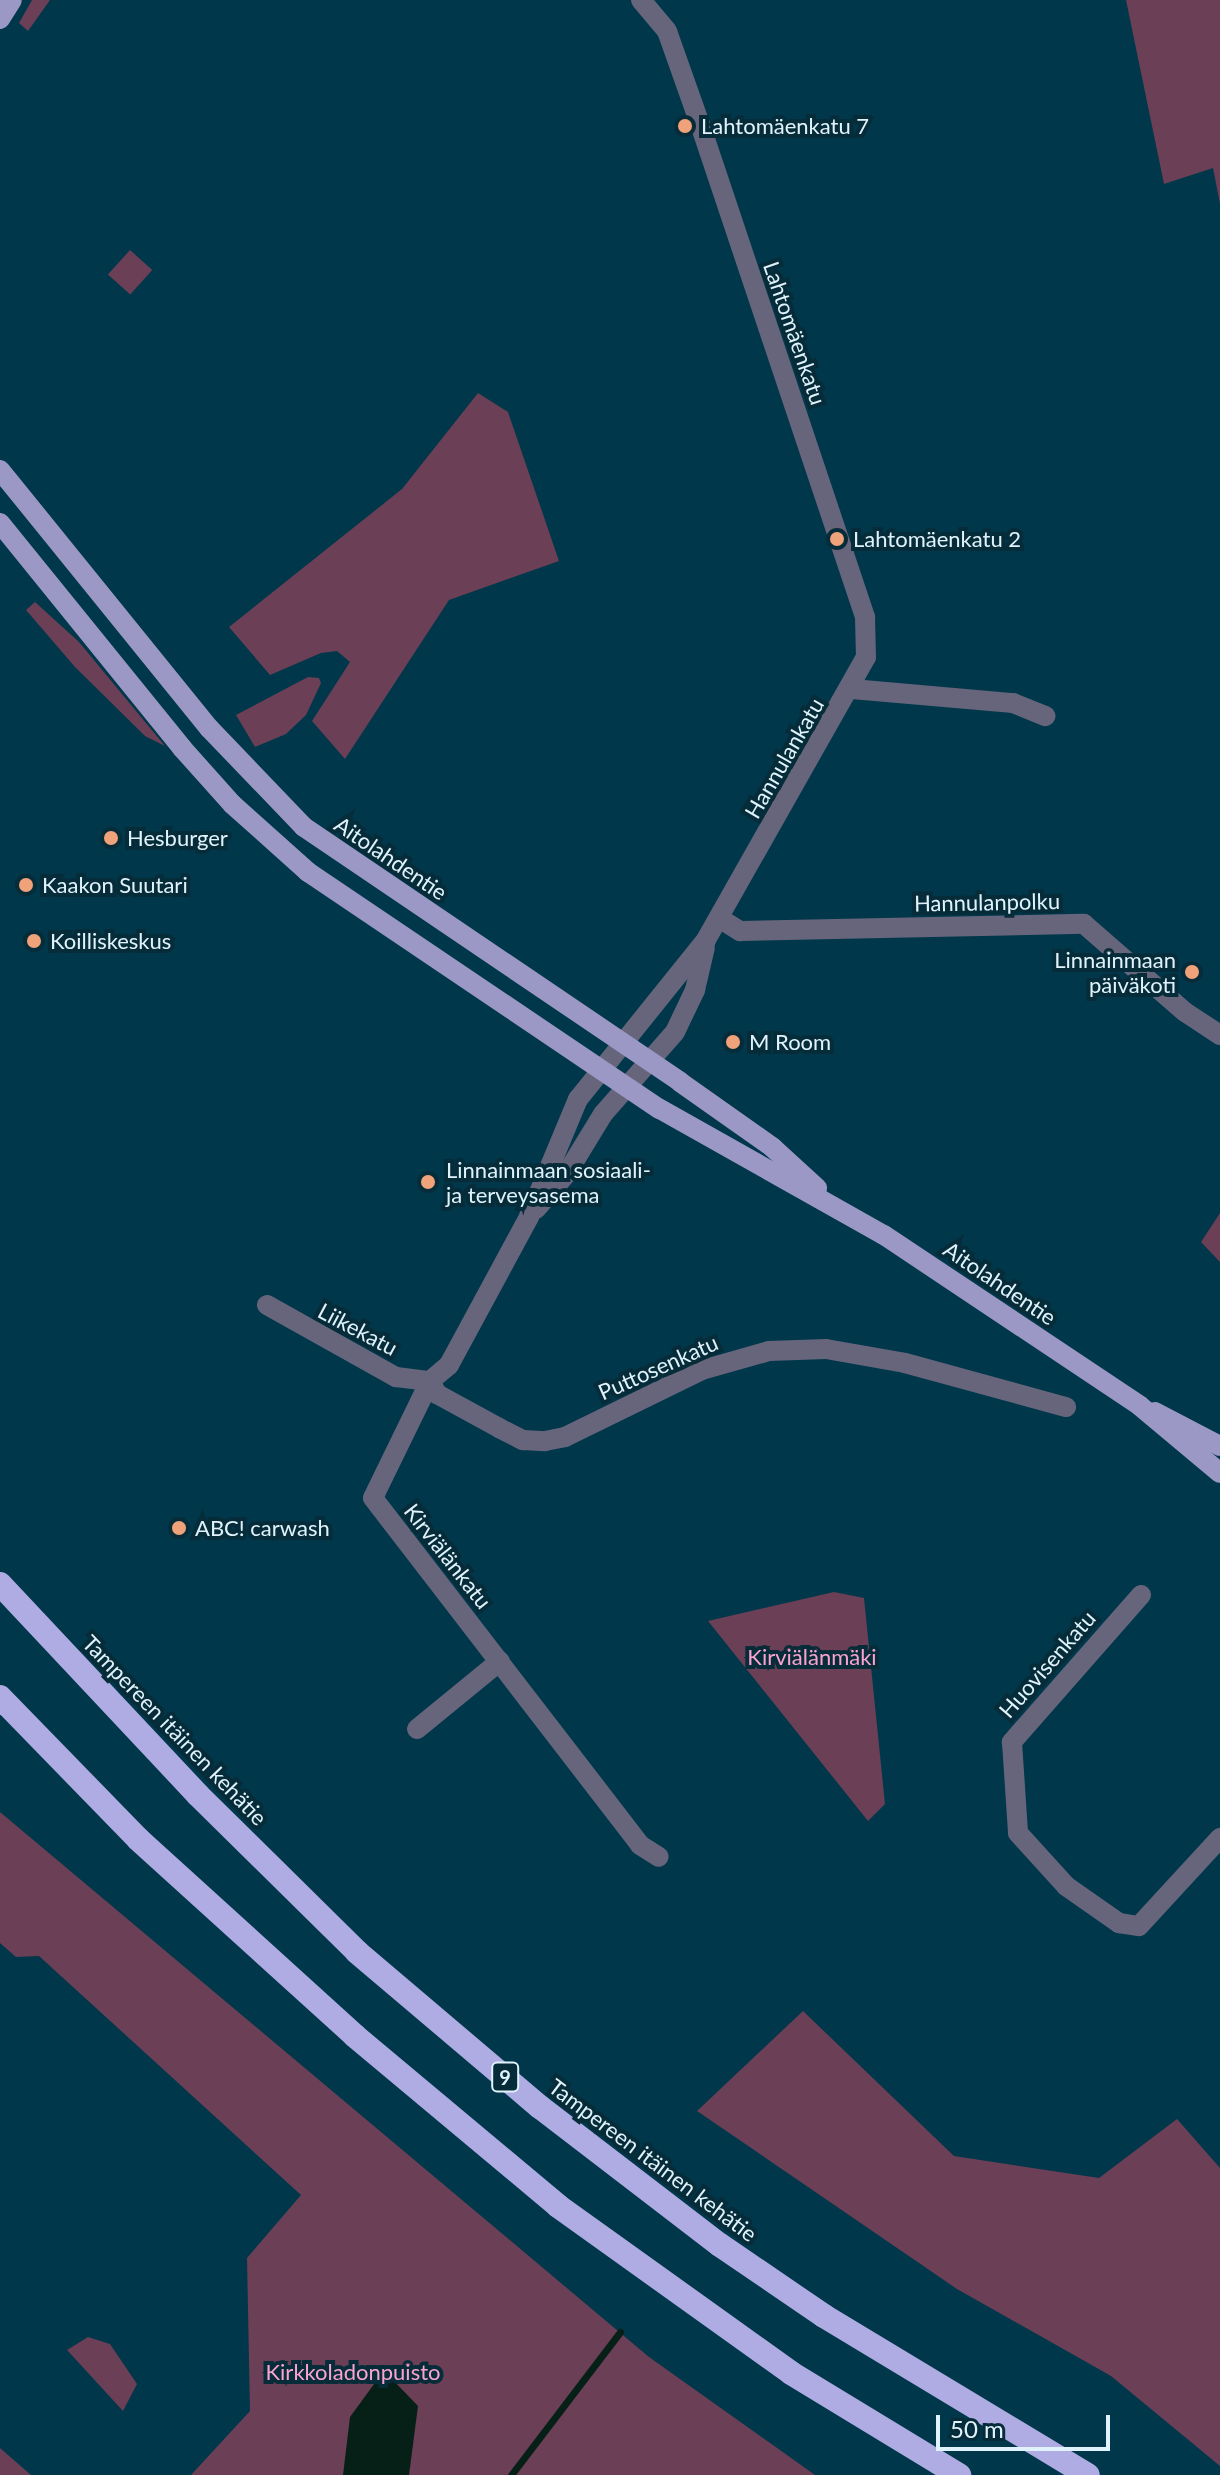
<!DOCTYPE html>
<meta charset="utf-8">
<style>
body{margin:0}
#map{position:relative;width:1220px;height:2475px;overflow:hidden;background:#00374a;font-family:Lato,sans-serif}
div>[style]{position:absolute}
.green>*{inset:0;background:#6b3f56;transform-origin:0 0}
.water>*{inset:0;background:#072017}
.stream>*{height:7px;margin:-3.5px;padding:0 3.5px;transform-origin:3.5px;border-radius:3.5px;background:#072017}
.minor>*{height:20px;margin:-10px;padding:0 10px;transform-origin:10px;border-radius:10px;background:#67657c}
.major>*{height:20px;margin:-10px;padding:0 10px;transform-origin:10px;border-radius:10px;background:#9b98c6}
.highway>*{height:24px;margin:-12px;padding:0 12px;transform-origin:12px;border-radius:12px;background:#afabe3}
.dots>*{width:22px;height:22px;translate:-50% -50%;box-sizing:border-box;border:4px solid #072c39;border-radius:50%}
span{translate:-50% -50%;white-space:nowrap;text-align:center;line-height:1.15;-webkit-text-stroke:8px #072c39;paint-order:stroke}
.shield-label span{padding:2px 6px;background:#072c39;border:2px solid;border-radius:6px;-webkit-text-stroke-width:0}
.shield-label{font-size:20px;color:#e0f3fc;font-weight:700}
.poi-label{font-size:22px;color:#e0f3fc}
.left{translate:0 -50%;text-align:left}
.right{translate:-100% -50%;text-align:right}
.street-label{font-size:22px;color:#e0f3fc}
.park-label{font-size:22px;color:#fba3d0}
.scale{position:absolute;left:936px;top:2415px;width:174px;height:36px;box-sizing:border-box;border:4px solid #e0f3fc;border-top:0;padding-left:10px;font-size:24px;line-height:28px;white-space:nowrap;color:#e0f3fc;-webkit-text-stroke:6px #072c39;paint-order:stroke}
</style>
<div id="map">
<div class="green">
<i style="clip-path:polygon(32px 0,50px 0,28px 31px,19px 23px)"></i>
<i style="clip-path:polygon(1126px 0,1220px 0,1220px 204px,1213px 168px,1164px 184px)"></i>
<i style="left:130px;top:250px;width:30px;height:33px;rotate:42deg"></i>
<i style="clip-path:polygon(478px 393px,508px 412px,559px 561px,449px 600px,345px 759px,312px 721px,350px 662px,337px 651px,321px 653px,270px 675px,229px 627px,402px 489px)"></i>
<i style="clip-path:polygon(35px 602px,79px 642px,165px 746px,145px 736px,75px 667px,26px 610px)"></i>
<i style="clip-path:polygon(308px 677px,319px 678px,321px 683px,306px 715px,286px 734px,255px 747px,236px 715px)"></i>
<i style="clip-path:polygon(1220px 1213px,1220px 1262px,1201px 1242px)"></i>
<i style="clip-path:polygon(834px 1592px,864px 1598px,885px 1804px,868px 1821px,708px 1621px)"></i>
<i style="clip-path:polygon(0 1812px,649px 2357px,815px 2475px,191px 2475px,250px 2411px,247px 2258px,301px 2195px,39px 1956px,16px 1957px,0 1943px)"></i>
<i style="clip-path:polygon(803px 2011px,954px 2156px,1099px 2178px,1177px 2119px,1220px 2168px,1220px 2466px,1111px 2376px,957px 2289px,697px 2111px)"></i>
<i style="clip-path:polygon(88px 2337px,110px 2344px,137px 2384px,123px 2411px,67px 2350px)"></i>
<i style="clip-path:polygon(0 2448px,31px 2475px,0 2475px)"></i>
</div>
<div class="water">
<i style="clip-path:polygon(390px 2377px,418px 2406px,409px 2475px,343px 2475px,350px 2417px,377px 2380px)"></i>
</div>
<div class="stream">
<i style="left:511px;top:2475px;width:180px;rotate:-52.7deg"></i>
</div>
<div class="minor">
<i style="left:641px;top:0;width:40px;rotate:50deg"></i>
<i style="left:667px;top:31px;width:105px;rotate:70.5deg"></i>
<i style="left:702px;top:130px;width:514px;rotate:71.49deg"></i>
<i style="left:865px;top:617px;width:40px;rotate:88.6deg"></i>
<i style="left:866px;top:657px;width:325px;rotate:119.5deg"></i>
<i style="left:706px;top:940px;width:204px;rotate:128.8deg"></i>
<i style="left:578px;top:1099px;width:128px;rotate:112.6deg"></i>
<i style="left:529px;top:1217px;width:168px;rotate:118.4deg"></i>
<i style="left:449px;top:1365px;width:25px;rotate:140deg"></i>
<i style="left:430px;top:1381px;width:130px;rotate:116deg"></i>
<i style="left:373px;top:1498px;width:438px;rotate:52.4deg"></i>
<i style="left:640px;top:1845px;width:22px;rotate:32deg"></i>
<i style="left:852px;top:689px;width:162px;rotate:5deg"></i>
<i style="left:1013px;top:703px;width:35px;rotate:22deg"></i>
<i style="left:719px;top:918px;width:25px;rotate:32deg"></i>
<i style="left:740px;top:931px;width:344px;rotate:-1.2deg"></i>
<i style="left:1084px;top:924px;width:134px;rotate:41.1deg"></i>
<i style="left:1185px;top:1012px;width:42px;rotate:33.3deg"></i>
<i style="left:536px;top:1209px;width:48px;rotate:-49.3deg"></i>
<i style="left:567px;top:1173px;width:69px;rotate:-58.6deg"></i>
<i style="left:603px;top:1114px;width:109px;rotate:-48.7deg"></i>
<i style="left:675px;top:1032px;width:47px;rotate:-64.5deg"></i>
<i style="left:695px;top:990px;width:44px;rotate:-76.9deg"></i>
<i style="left:267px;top:1305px;width:148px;rotate:29.2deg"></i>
<i style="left:396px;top:1377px;width:34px;rotate:7deg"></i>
<i style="left:430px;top:1381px;width:15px;rotate:62deg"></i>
<i style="left:437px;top:1394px;width:71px;rotate:28.7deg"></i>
<i style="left:499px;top:1428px;width:27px;rotate:27deg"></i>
<i style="left:523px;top:1440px;width:22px;rotate:3deg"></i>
<i style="left:545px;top:1441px;width:20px;rotate:-11deg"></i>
<i style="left:565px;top:1437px;width:153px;rotate:-26.1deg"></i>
<i style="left:702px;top:1370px;width:70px;rotate:-15.8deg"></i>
<i style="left:769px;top:1351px;width:57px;rotate:-2deg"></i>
<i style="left:826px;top:1349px;width:80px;rotate:10deg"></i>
<i style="left:905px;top:1363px;width:167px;rotate:15.3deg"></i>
<i style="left:1141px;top:1595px;width:196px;rotate:131.3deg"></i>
<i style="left:1012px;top:1742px;width:91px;rotate:86.2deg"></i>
<i style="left:1018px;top:1833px;width:72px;rotate:47.8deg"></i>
<i style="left:1066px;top:1886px;width:65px;rotate:34.9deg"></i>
<i style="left:1119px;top:1923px;width:20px;rotate:9deg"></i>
<i style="left:1139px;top:1926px;width:120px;rotate:-47.4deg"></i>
<i style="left:417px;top:1729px;width:107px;rotate:-39.3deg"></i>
</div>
<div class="major">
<i style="left:0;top:19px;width:22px;rotate:-58deg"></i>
<i style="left:0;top:470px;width:332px;rotate:51deg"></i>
<i style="left:209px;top:728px;width:137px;rotate:46.2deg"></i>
<i style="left:304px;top:827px;width:454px;rotate:34.1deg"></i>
<i style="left:680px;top:1082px;width:113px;rotate:35.2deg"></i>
<i style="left:772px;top:1147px;width:61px;rotate:42.3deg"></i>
<i style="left:0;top:523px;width:289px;rotate:51deg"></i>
<i style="left:182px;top:748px;width:75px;rotate:48.2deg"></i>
<i style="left:232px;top:804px;width:102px;rotate:41.8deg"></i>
<i style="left:308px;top:872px;width:424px;rotate:34deg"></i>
<i style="left:660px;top:1109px;width:257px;rotate:29.4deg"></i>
<i style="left:884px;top:1235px;width:308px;rotate:33.7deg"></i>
<i style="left:1140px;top:1406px;width:104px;rotate:39.9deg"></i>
<i style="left:1155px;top:1412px;width:73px;rotate:27.6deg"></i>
</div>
<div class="highway">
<i style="left:0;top:1584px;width:289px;rotate:46.8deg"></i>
<i style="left:198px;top:1795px;width:223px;rotate:44.6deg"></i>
<i style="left:357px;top:1952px;width:240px;rotate:40.3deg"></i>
<i style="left:540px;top:2107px;width:227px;rotate:37.5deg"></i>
<i style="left:720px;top:2245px;width:126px;rotate:34.3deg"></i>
<i style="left:824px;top:2316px;width:308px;rotate:31.1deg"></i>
<i style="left:0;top:1697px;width:198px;rotate:45.8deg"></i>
<i style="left:138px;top:1839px;width:293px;rotate:42.2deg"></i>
<i style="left:355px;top:2036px;width:265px;rotate:39.9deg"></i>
<i style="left:558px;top:2206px;width:287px;rotate:35.6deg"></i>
<i style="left:791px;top:2373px;width:197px;rotate:31.3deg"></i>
</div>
<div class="dots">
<i style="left:685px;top:126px;background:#f0a27a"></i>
<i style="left:837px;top:539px;background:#f0a27a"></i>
<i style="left:111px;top:838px;background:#f0a27a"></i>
<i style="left:26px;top:885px;background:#f0a27a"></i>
<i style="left:34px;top:941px;background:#f0a27a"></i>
<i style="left:1192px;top:972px;background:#f0a27a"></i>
<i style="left:733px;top:1042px;background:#f0a27a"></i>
<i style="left:428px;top:1182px;background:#f0a27a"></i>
<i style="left:179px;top:1528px;background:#f0a27a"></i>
</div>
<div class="shield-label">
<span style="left:505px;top:2077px">9</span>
</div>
<div class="poi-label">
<span class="left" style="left:701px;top:126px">Lahtomäenkatu 7</span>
<span class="left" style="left:853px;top:539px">Lahtomäenkatu 2</span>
<span class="left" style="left:127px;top:838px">Hesburger</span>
<span class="left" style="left:42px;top:885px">Kaakon Suutari</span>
<span class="left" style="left:50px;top:941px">Koilliskeskus</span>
<span class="right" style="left:1176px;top:972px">Linnainmaan<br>päiväkoti</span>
<span class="left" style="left:749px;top:1042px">M Room</span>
<span class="left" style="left:446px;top:1182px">Linnainmaan sosiaali-<br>ja terveysasema</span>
<span class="left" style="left:195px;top:1528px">ABC! carwash</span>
</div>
<div class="street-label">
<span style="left:795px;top:333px;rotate:71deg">Lahtomäenkatu</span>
<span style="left:784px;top:758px;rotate:-60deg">Hannulankatu</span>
<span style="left:391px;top:858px;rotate:34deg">Aitolahdentie</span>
<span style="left:987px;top:902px;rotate:-1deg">Hannulanpolku</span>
<span style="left:1000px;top:1283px;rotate:34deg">Aitolahdentie</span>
<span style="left:358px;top:1329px;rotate:28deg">Liikekatu</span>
<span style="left:658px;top:1367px;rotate:-24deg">Puttosenkatu</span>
<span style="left:448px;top:1556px;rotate:52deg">Kirviälänkatu</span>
<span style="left:1047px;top:1664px;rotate:-49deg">Huovisenkatu</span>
<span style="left:175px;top:1730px;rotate:46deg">Tampereen itäinen kehätie</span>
<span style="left:653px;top:2160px;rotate:37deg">Tampereen itäinen kehätie</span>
</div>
<div class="park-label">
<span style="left:812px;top:1657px">Kirviälänmäki</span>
<span style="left:353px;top:2372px">Kirkkoladonpuisto</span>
</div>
<div class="scale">50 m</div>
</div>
